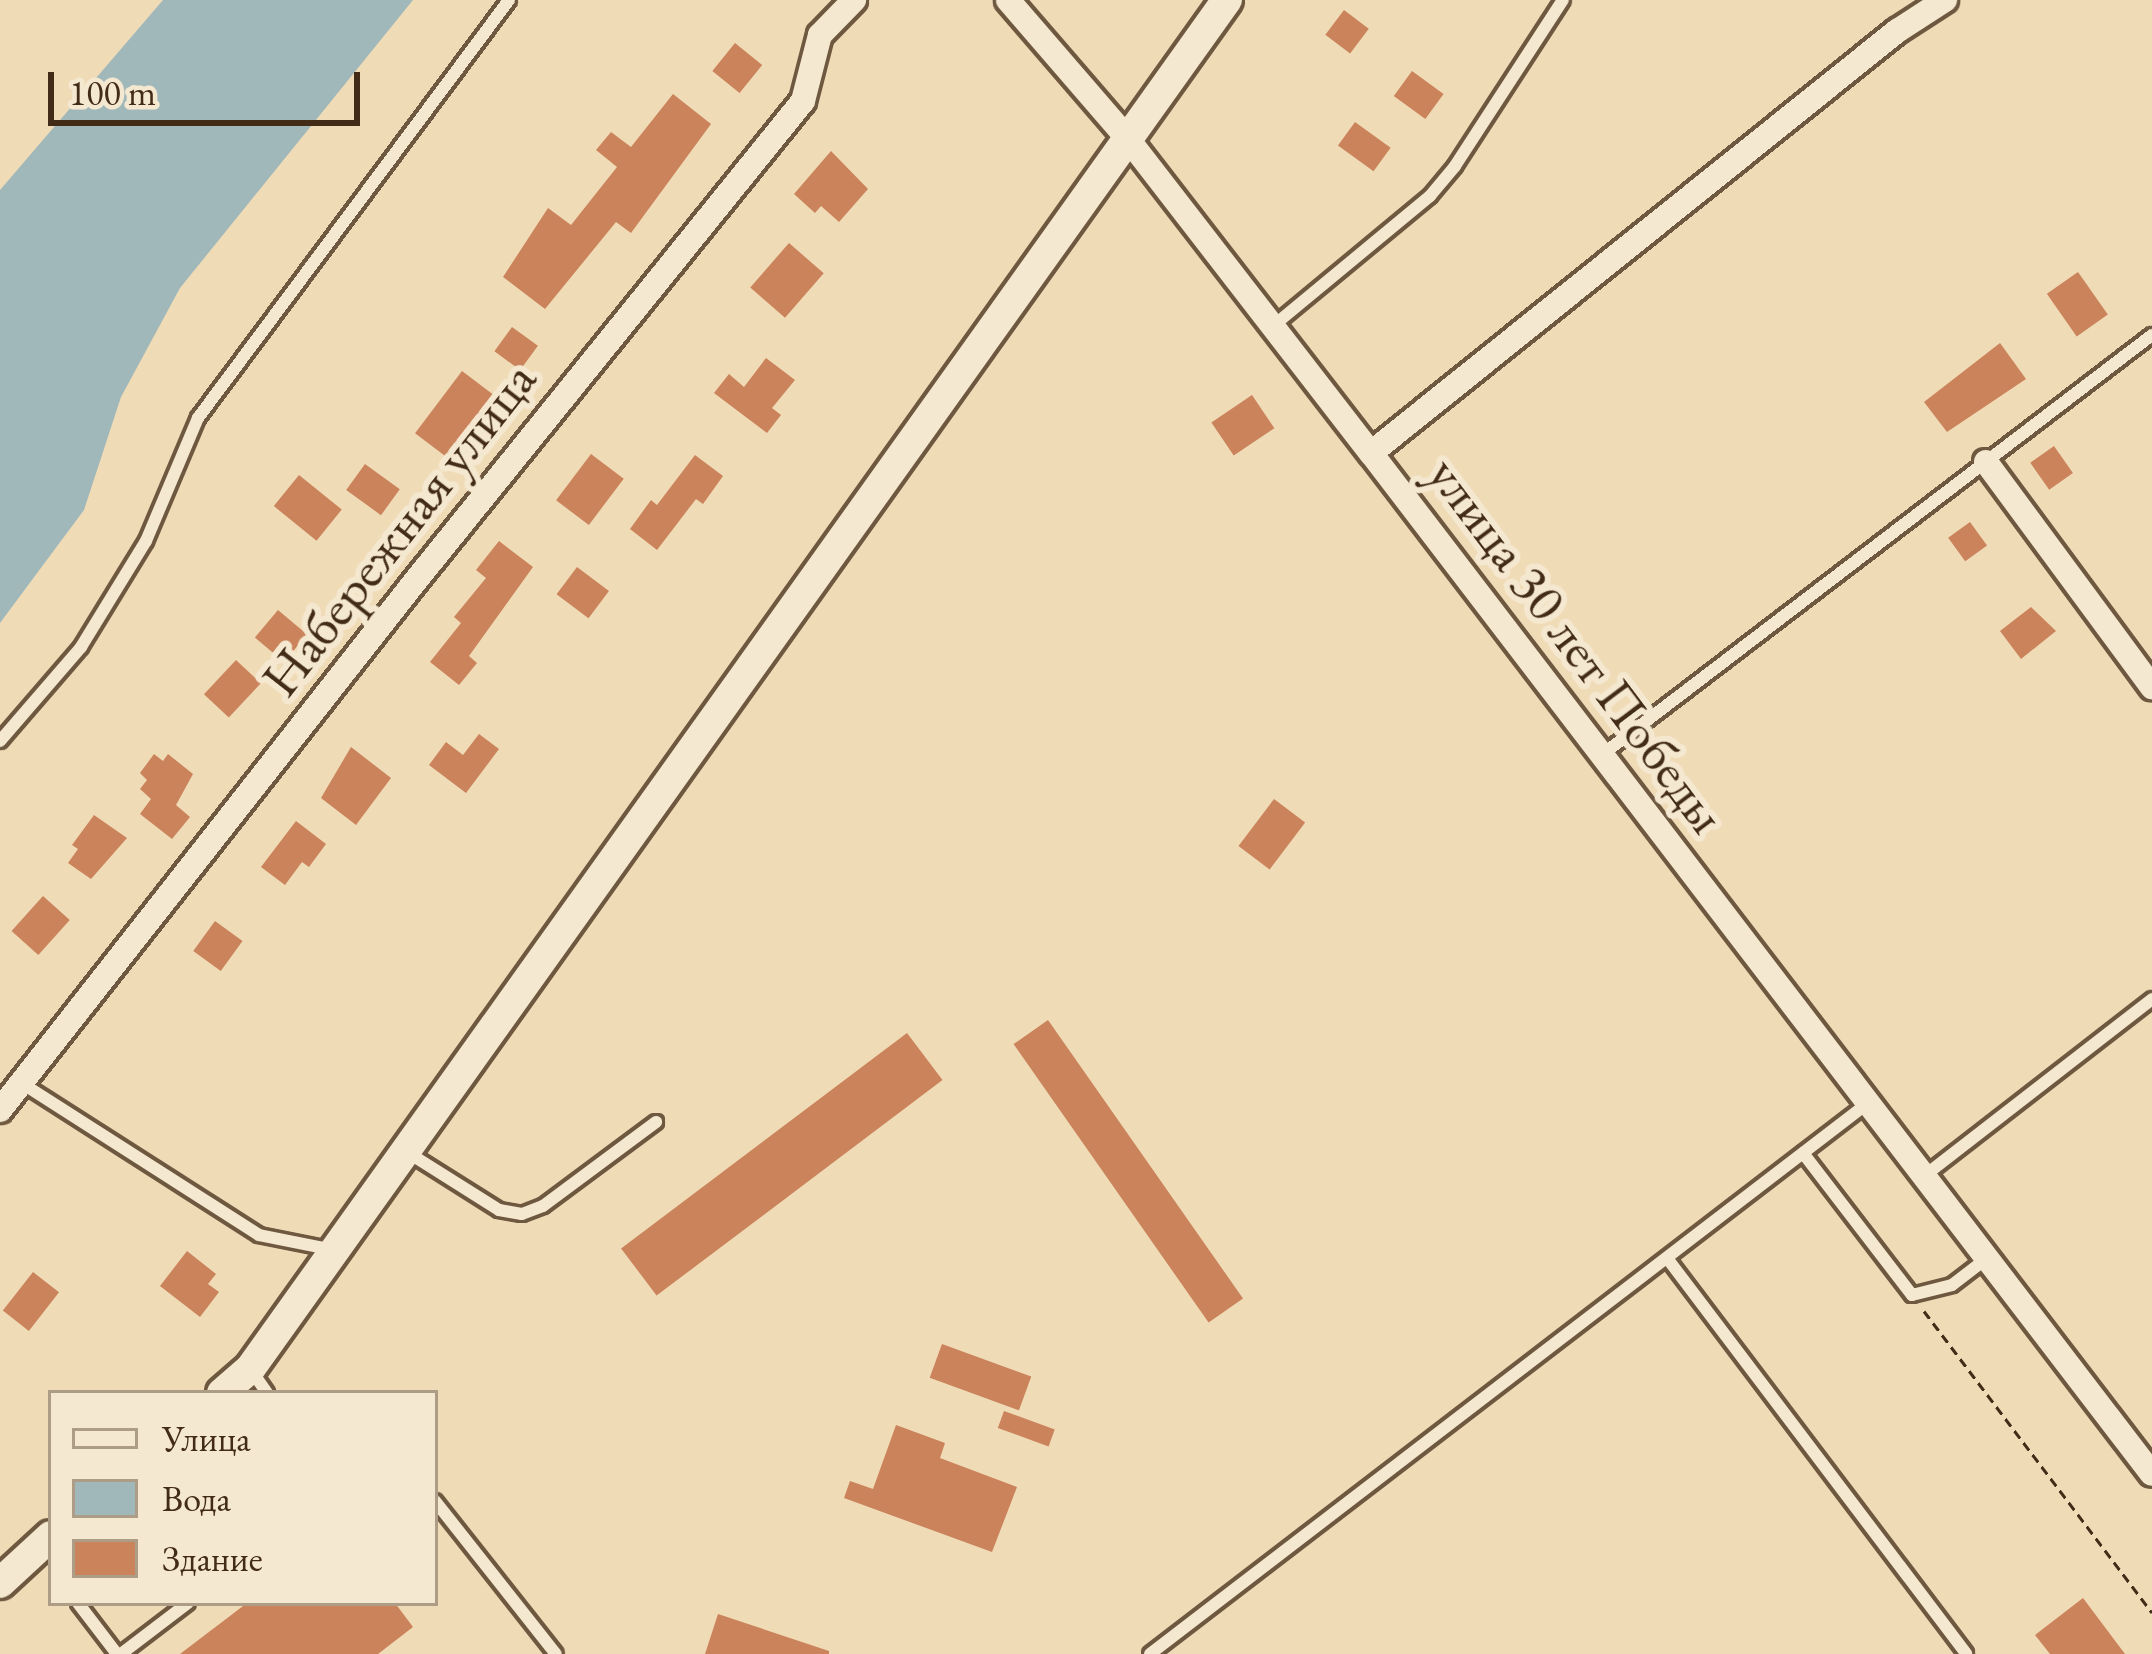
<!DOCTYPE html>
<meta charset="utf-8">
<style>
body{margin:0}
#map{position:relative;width:2152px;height:1654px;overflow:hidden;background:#f0dbb7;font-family:"EB Garamond",serif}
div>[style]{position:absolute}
.water>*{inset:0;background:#a0b8ba}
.building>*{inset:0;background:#ca835b;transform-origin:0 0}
.path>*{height:3px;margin-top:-1.5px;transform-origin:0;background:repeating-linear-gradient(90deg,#432c17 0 9px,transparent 0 15px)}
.roads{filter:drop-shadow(3px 0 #6e583f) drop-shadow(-3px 0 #6e583f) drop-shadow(0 3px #6e583f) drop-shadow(0 -3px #6e583f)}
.service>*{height:12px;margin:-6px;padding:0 6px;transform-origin:6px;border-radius:6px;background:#f5e8d0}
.minor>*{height:24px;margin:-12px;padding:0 12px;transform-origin:12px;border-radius:12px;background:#f5e8d0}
.tertiary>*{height:30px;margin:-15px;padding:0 15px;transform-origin:15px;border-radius:15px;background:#f5e8d0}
span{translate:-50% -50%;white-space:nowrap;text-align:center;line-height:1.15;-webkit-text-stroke:12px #f5e8d0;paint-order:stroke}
.street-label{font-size:54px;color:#432c17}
.legend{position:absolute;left:48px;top:1390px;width:390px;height:216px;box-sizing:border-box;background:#f5e8d0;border:3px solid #ae9d86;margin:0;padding:15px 21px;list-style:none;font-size:36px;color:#432c17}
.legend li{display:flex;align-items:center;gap:24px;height:60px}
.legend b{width:60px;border:3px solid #ae9d86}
.scale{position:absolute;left:48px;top:72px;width:312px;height:54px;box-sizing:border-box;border:6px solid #432c17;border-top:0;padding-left:15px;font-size:36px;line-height:42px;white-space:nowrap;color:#432c17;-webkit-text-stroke:9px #f5e8d0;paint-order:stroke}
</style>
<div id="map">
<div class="water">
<i style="clip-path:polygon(163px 0,413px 0,180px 288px,121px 397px,84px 510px,0 623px,0 190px)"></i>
</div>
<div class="building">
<i style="left:1344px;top:10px;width:31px;height:31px;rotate:37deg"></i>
<i style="left:735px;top:43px;width:35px;height:36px;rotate:39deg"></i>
<i style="left:1412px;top:71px;width:39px;height:31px;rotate:36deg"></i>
<i style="clip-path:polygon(673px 94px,711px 124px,631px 233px,616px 222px,545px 309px,503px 277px,548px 208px,571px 225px,617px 167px,596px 150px,611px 132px,631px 147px)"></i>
<i style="left:1355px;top:122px;width:44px;height:29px;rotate:36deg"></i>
<i style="clip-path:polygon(831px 151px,868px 189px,839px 222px,821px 206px,815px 213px,794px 194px)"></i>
<i style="left:789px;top:243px;width:46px;height:59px;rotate:41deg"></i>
<i style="left:2078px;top:272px;width:52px;height:38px;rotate:55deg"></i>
<i style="left:512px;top:327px;width:32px;height:30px;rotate:36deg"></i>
<i style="clip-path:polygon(2000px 343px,2026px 379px,1947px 432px,1924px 402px)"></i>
<i style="clip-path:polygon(766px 358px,795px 380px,772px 408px,781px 415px,767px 433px,714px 393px,729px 374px,744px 387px)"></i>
<i style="left:462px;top:371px;width:41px;height:78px;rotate:37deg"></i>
<i style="left:1252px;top:395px;width:40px;height:49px;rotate:56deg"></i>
<i style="left:2054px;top:446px;width:33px;height:29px;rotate:55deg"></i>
<i style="left:591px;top:454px;width:41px;height:58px;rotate:37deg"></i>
<i style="clip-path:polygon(695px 455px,723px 476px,703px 504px,696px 499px,657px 550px,630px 529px,651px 500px,657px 505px)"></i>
<i style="left:365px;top:464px;width:43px;height:32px;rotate:36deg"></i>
<i style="left:299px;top:475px;width:55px;height:40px;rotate:39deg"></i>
<i style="left:1970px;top:522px;width:29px;height:27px;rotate:54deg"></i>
<i style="clip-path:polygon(499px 541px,533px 567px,469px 656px,477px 663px,459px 685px,430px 662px,461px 623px,454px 617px,486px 578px,476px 570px)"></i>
<i style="left:577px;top:567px;width:40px;height:34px;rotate:37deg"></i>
<i style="clip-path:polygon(2031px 607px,2056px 631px,2021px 659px,2000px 631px)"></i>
<i style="left:278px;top:610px;width:38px;height:36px;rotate:40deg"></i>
<i style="left:236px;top:660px;width:34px;height:47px;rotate:43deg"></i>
<i style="clip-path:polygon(479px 734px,499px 749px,466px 793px,429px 765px,446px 742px,463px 755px)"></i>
<i style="clip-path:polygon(351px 747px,391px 778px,356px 825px,321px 798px)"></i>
<i style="clip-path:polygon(154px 754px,163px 761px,168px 754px,193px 774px,176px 805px,190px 817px,172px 839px,140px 814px,151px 799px,140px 789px,147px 780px,140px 773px)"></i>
<i style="left:1274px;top:799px;width:39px;height:59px;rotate:37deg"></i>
<i style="clip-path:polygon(94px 815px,127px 838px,91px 879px,68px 863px,78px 849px,72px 845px)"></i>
<i style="clip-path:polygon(296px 821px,326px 844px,309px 867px,302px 862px,285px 885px,261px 867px)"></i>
<i style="left:43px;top:896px;width:36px;height:47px;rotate:42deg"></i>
<i style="left:215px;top:921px;width:34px;height:37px;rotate:36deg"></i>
<i style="left:1048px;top:1020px;width:340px;height:42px;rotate:55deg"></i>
<i style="left:907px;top:1033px;width:59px;height:358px;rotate:53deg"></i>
<i style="clip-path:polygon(187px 1251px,216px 1274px,208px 1284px,219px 1292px,200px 1317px,160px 1286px)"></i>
<i style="left:33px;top:1272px;width:33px;height:49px;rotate:38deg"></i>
<i style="left:942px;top:1344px;width:95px;height:36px;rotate:20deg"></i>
<i style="left:1004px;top:1411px;width:54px;height:18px;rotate:20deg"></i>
<i style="clip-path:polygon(896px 1425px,945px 1443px,940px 1458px,1017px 1487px,992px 1552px,844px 1498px,850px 1481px,873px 1489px)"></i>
<i style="clip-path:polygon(2083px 1598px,2125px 1654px,2050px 1654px,2035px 1635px)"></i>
<i style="clip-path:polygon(247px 1603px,395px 1603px,413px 1627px,378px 1654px,180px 1654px)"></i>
<i style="clip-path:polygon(718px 1614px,829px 1651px,829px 1654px,705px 1654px)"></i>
</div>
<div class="path">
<i style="left:1924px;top:1311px;width:378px;rotate:52.9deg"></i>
</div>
<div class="roads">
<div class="service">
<i style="left:1273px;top:326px;width:204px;rotate:-39.6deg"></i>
<i style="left:1430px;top:196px;width:39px;rotate:-50deg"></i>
<i style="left:1455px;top:166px;width:198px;rotate:-57deg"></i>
<i style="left:0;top:741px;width:124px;rotate:-49.2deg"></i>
<i style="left:81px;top:647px;width:124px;rotate:-58.5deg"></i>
<i style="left:146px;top:541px;width:134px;rotate:-67.1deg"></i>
<i style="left:198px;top:418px;width:521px;rotate:-53.35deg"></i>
<i style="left:1603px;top:754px;width:691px;rotate:-37.35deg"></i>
<i style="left:23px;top:1084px;width:280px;rotate:32.6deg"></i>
<i style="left:259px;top:1235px;width:76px;rotate:11.3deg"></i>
<i style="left:407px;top:1152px;width:109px;rotate:32.2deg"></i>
<i style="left:499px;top:1210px;width:23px;rotate:10deg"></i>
<i style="left:522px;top:1214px;width:22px;rotate:-21deg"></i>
<i style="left:543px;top:1206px;width:141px;rotate:-36.6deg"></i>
<i style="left:1803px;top:1153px;width:179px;rotate:52.5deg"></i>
<i style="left:1912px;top:1295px;width:41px;rotate:-14deg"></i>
<i style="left:1952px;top:1285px;width:44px;rotate:-37.6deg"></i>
<i style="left:1924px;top:1176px;width:289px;rotate:-37.8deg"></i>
<i style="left:1667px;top:1258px;width:496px;rotate:52.9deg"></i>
<i style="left:251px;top:1370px;width:28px;rotate:55deg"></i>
<i style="left:435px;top:1501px;width:195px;rotate:51.7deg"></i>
<i style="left:78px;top:1603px;width:64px;rotate:52.6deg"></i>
<i style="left:121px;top:1654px;width:84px;rotate:-37.3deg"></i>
<i style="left:1150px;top:1654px;width:905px;rotate:-37.5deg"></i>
</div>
<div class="minor">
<i style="left:1008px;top:0;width:184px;rotate:49.2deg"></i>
<i style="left:1128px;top:139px;width:397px;rotate:52.3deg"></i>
<i style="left:1945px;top:0;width:57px;rotate:147.1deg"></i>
<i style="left:1897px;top:31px;width:674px;rotate:141.26deg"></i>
<i style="left:1371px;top:453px;width:1285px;rotate:52.59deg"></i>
<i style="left:1986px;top:462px;width:280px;rotate:53.6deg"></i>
<i style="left:0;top:1110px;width:675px;rotate:-51.86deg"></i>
<i style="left:417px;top:579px;width:614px;rotate:-51.08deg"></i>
<i style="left:803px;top:101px;width:68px;rotate:-75.6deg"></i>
<i style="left:820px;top:35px;width:49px;rotate:-45.8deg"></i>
</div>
<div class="tertiary">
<i style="left:222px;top:1393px;width:37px;rotate:-41deg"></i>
<i style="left:250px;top:1369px;width:1682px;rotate:-54.49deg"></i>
<i style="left:0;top:1583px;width:69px;rotate:-42.7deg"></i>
</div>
</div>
<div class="street-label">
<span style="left:398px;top:528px;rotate:-52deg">Набережная улица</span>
<span style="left:1578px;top:644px;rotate:53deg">улица 30 лет Победы</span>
</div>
<ul class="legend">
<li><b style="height:15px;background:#f5e8d0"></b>Улица</li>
<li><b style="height:33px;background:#a0b8ba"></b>Вода</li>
<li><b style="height:33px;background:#ca835b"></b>Здание</li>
</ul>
<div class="scale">100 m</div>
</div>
